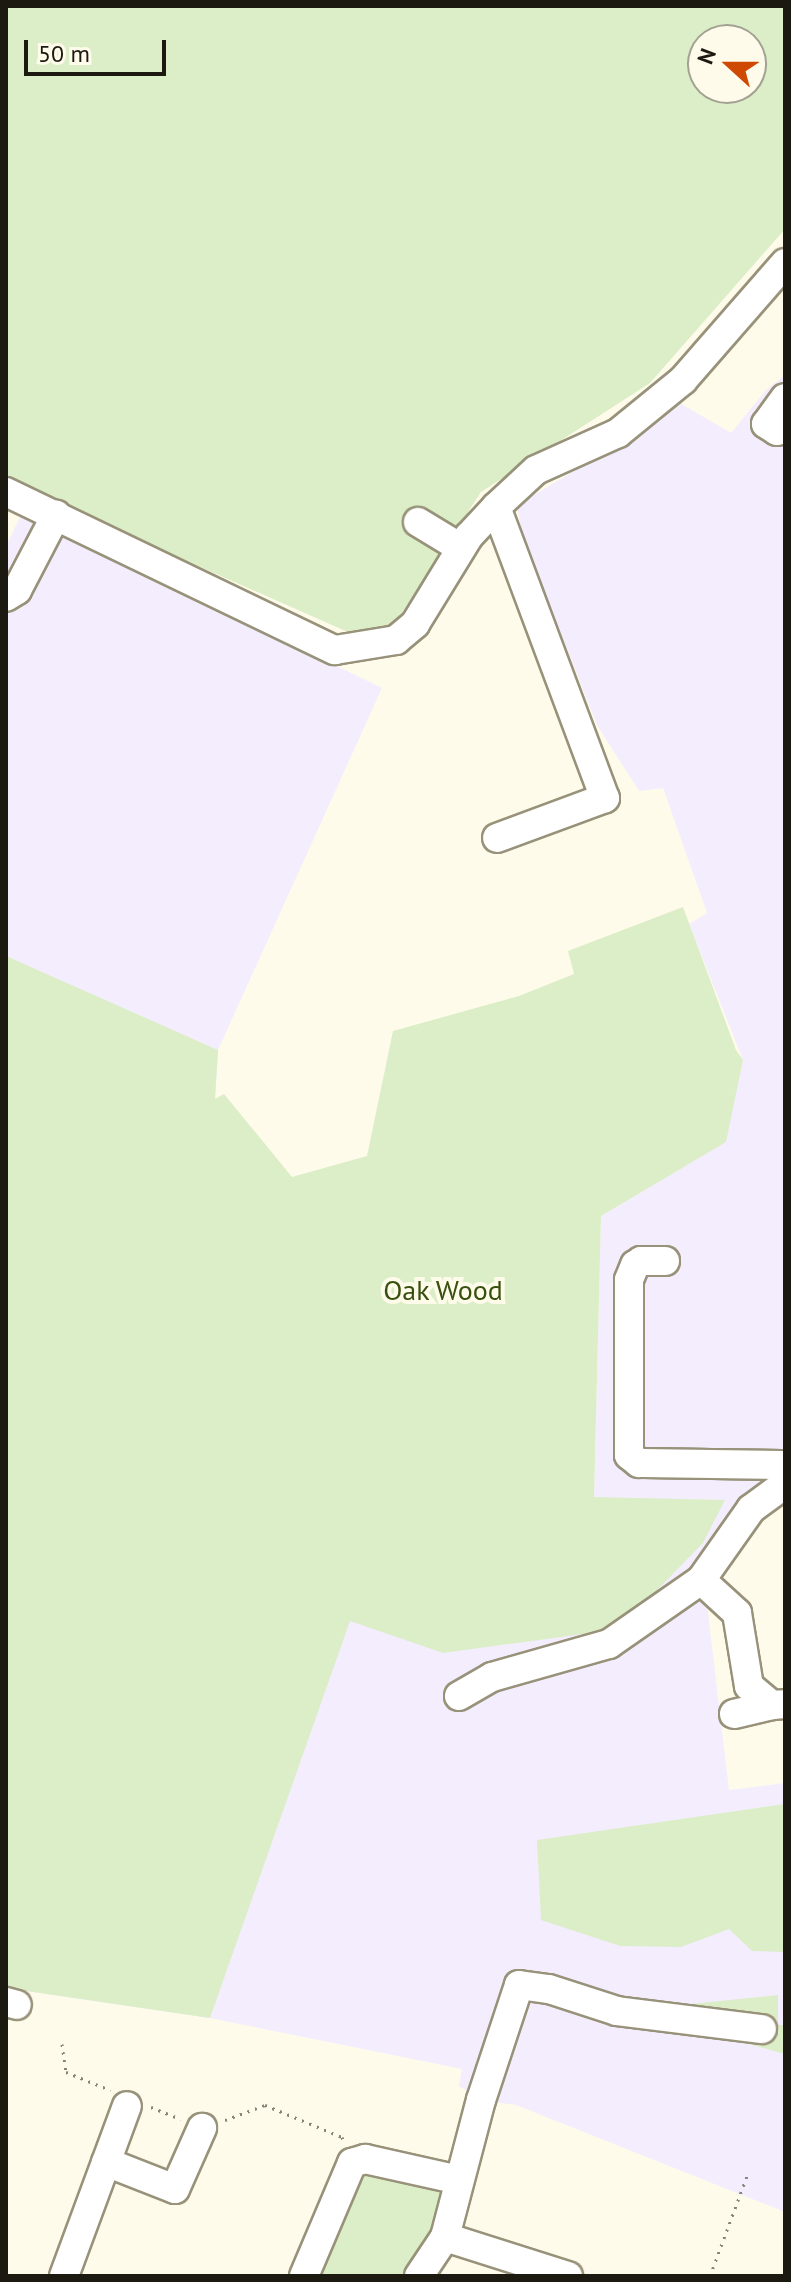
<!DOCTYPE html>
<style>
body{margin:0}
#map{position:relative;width:791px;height:2282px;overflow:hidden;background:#fefbeb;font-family:"PT Sans",sans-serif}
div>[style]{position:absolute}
.commercial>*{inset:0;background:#f4edfe}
.green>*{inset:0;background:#dbeec7}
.path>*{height:3px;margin-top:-1.5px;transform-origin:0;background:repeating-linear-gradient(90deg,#868478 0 2px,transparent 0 8px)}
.roads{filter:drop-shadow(2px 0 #98927a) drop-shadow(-2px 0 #98927a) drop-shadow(0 2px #98927a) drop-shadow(0 -2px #98927a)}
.minor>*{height:28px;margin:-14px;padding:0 14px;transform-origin:14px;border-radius:14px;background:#fff}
span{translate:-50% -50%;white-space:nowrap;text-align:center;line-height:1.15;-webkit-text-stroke:8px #fefbeb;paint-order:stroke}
.park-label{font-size:28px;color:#37500d}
.frame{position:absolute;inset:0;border:8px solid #1b1910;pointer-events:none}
.north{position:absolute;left:687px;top:24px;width:80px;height:80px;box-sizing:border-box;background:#fefbeb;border:2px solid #a3a193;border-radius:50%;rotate:291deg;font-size:22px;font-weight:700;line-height:32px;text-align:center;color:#1b1910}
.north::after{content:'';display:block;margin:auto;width:28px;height:36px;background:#ce4903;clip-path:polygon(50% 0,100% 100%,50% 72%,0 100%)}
.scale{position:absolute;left:24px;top:40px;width:142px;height:36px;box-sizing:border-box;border:4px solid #1b1910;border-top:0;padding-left:10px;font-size:24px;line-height:28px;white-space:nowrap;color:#1b1910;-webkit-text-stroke:6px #fefbeb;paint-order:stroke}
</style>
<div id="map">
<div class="commercial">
<i style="clip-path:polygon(785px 375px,785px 1495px,762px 1512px,707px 1604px,729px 1790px,785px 1783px,785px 2212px,516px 2105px,481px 2100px,459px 2086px,462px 2069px,210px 2018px,6px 1988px,6px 546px,22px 513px,382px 688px,218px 1050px,214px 1117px,359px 1594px,724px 1500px,594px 1498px,601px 1216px,725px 1142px,743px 1060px,689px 924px,707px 913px,663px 788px,639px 791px,597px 725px,522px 535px,517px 505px,608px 451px,678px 402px,731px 433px,766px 390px)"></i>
</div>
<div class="green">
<i style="clip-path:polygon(evenodd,6px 6px,785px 6px,785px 229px,650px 383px,481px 492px,395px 623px,359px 637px,6px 481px,6px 6px,703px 40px,751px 40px,751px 88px,703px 88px,703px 40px)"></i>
<i style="clip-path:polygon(683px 907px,736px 1050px,743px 1060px,726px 1142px,601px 1216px,594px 1497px,725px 1500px,703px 1543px,619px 1629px,443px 1653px,350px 1621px,210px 2018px,6px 1988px,6px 956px,218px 1050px,215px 1099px,224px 1094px,292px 1177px,367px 1156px,393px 1031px,519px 996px,574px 974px,568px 951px)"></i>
<i style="clip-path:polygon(785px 1804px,785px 1952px,752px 1951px,729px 1929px,681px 1947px,620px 1946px,541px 1920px,537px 1840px)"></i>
<i style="clip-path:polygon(778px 1995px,778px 2025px,785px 2025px,785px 2054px,679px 2025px,681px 2005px)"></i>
<i style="clip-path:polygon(374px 2169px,440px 2190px,444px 2198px,436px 2228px,405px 2276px,313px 2276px,359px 2183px,356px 2176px)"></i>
</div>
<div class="path">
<i style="left:62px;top:2044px;width:28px;rotate:82deg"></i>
<i style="left:66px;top:2072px;width:48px;rotate:22.2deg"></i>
<i style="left:151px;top:2107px;width:32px;rotate:22deg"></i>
<i style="left:225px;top:2120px;width:43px;rotate:-20.6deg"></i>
<i style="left:265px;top:2105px;width:83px;rotate:22.6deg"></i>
<i style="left:342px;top:2137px;width:6px;rotate:72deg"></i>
<i style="left:710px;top:2276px;width:110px;rotate:-69.7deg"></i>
</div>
<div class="roads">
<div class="minor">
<i style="left:785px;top:398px;width:32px;rotate:126deg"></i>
<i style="left:766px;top:424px;width:13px;rotate:32deg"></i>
<i style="left:777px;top:431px;width:8px;rotate:-14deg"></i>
<i style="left:6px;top:492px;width:365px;rotate:25.7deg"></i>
<i style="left:335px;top:650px;width:62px;rotate:-9.3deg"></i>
<i style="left:396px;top:640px;width:25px;rotate:-40deg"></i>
<i style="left:415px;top:624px;width:103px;rotate:-58.5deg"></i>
<i style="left:469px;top:536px;width:40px;rotate:-47deg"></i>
<i style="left:496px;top:507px;width:54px;rotate:-42.8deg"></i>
<i style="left:536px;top:470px;width:90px;rotate:-24.3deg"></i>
<i style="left:618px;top:433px;width:84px;rotate:-39.2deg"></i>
<i style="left:683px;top:380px;width:155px;rotate:-48.9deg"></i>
<i style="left:496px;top:507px;width:311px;rotate:69.5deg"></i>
<i style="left:605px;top:798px;width:115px;rotate:159.7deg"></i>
<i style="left:418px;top:522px;width:50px;rotate:31.2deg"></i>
<i style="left:6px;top:597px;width:13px;rotate:-32deg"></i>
<i style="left:17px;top:590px;width:85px;rotate:-62.5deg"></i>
<i style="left:665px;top:1261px;width:24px;rotate:180deg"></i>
<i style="left:641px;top:1261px;width:7px;rotate:146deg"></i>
<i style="left:635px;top:1265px;width:16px;rotate:112deg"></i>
<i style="left:629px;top:1280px;width:175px;rotate:90deg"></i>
<i style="left:629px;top:1455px;width:13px;rotate:39deg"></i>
<i style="left:639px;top:1463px;width:146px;rotate:0.8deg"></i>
<i style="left:701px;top:1580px;width:49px;rotate:42.5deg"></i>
<i style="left:737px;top:1613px;width:74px;rotate:80.7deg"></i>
<i style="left:749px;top:1686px;width:30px;rotate:40deg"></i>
<i style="left:772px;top:1705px;width:13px;rotate:-4deg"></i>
<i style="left:459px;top:1696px;width:38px;rotate:-30deg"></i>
<i style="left:492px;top:1677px;width:122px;rotate:-15.8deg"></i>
<i style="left:609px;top:1644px;width:112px;rotate:-34.8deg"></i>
<i style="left:701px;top:1580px;width:87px;rotate:-54.8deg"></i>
<i style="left:751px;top:1509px;width:42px;rotate:-36.3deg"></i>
<i style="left:734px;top:1714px;width:39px;rotate:-13deg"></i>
<i style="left:6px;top:2002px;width:11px;rotate:15deg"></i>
<i style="left:106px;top:2162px;width:74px;rotate:21.4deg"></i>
<i style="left:175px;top:2189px;width:67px;rotate:-66.1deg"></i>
<i style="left:445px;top:2237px;width:129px;rotate:17.6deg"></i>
<i style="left:64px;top:2276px;width:181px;rotate:-69.7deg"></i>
<i style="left:304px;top:2276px;width:123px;rotate:-67deg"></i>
<i style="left:352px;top:2163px;width:14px;rotate:-17deg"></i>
<i style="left:365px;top:2159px;width:96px;rotate:12.6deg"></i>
<i style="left:419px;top:2276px;width:47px;rotate:-56.3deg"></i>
<i style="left:445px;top:2237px;width:142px;rotate:-75.3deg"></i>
<i style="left:481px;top:2100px;width:121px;rotate:-71.7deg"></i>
<i style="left:519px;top:1985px;width:30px;rotate:8deg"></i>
<i style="left:549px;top:1989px;width:71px;rotate:17.9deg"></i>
<i style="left:617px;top:2011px;width:146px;rotate:7.1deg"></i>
</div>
</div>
<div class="park-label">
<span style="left:443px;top:1290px">Oak Wood</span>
</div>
<div class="frame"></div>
<div class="north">N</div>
<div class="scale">50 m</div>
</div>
